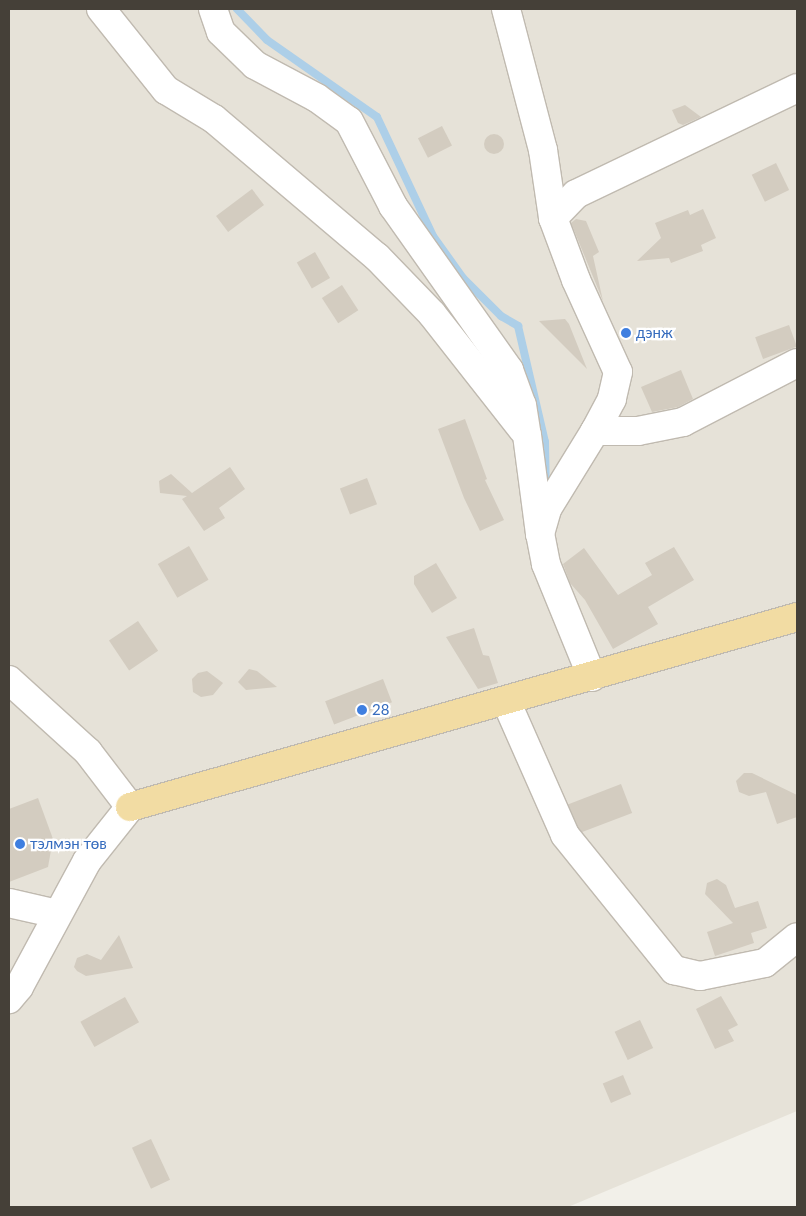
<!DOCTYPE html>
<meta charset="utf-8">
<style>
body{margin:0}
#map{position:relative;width:806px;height:1216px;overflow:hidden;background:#f2f0e9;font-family:Lato,sans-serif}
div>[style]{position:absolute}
.residential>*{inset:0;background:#e6e2d8}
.stream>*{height:8px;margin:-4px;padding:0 4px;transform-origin:4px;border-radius:4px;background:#adcfe8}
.building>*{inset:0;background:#d3ccc0;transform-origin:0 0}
.round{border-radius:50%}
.roads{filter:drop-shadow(1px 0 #c0bab0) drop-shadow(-1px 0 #c0bab0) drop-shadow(0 1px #c0bab0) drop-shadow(0 -1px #c0bab0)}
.minor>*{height:28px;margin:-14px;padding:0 14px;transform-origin:14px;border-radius:14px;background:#fff}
.major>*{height:28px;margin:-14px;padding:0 14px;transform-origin:14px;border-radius:14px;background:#f2dca3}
.dots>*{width:14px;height:14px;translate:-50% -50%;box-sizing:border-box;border:2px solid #fff;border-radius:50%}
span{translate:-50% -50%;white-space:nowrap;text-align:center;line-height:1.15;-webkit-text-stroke:4.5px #fff;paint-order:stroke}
.shop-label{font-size:15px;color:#366cbe}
.left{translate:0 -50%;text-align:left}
.frame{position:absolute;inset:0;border:10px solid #454038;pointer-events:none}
</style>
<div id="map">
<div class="residential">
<i style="clip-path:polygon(9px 9px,797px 9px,797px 1111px,568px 1207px,9px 1207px)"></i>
</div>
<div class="stream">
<i style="left:237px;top:9px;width:43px;rotate:45.9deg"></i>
<i style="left:267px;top:40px;width:134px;rotate:35deg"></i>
<i style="left:377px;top:117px;width:132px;rotate:64.8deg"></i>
<i style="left:433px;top:236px;width:52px;rotate:54.5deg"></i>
<i style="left:463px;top:278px;width:54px;rotate:45deg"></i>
<i style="left:501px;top:316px;width:20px;rotate:30deg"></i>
<i style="left:518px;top:326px;width:119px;rotate:76.9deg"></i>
<i style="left:545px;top:442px;width:39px;rotate:89deg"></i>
</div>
<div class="building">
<i style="clip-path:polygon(685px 105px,701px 117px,683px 125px,678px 123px,672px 110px)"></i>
<i style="left:442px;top:126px;width:22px;height:27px;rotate:63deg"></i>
<i class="round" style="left:484px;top:134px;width:20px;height:20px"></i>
<i style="left:776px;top:163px;width:30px;height:27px;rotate:64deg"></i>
<i style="left:252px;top:189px;width:20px;height:45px;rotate:53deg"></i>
<i style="clip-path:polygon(703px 209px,716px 238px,701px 245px,703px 251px,671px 263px,669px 258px,637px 261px,661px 238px,655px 223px,688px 210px,690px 215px)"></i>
<i style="clip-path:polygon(576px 219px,586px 221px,599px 252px,593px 256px,603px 301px,571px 223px)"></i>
<i style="left:315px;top:252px;width:30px;height:21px;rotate:60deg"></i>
<i style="left:342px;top:285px;width:30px;height:24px;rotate:57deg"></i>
<i style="clip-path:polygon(565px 319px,569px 324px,587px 369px,539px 321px)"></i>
<i style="left:789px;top:325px;width:23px;height:36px;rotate:70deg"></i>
<i style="clip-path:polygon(681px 370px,693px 399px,678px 407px,652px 412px,641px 387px)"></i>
<i style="clip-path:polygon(465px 419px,487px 479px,485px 480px,504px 520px,480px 531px,464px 498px,438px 429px)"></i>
<i style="clip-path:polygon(230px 467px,245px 489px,219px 508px,225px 518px,204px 531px,182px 499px,187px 496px,160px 493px,159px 481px,171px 474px,192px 493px)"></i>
<i style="left:367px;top:478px;width:28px;height:29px;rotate:69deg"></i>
<i style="left:189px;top:546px;width:39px;height:36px;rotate:60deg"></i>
<i style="clip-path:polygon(674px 547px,694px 580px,648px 607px,658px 624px,613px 649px,585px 600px,570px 583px,563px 564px,584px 548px,618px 595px,652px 575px,645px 563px)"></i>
<i style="clip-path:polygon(436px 563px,457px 598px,432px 613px,414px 584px,414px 576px)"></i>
<i style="left:138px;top:621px;width:36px;height:35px;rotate:56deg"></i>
<i style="clip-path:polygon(474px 628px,483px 655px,489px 656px,498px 683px,478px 689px,446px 637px)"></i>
<i style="clip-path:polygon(249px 669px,257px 671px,277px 687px,246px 690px,238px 682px)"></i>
<i style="clip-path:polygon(207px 671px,223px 683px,213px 695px,201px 697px,193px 692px,192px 679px,198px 673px)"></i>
<i style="left:383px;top:679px;width:25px;height:62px;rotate:69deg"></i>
<i style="clip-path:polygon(744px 773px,752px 773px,797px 795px,797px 817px,777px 824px,766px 792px,749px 796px,739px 792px,736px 781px)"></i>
<i style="left:621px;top:784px;width:31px;height:57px;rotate:69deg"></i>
<i style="clip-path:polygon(38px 798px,53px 839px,48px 867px,9px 882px,9px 809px)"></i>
<i style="clip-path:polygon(717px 879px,726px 885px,735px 908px,758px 901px,767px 928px,751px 933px,754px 943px,715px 956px,707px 932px,733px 923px,705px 894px,707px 883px)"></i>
<i style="clip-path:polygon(119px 935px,133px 968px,86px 976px,77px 971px,74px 967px,77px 958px,87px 954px,101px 960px)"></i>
<i style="clip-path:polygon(721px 996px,738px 1025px,728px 1030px,734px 1041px,715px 1049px,696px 1009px)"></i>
<i style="left:125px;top:997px;width:29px;height:51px;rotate:61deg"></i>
<i style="left:640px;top:1020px;width:31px;height:28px;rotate:65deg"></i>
<i style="left:623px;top:1075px;width:21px;height:22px;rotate:67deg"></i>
<i style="left:151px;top:1139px;width:45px;height:21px;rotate:65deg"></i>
</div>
<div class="roads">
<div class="minor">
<i style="left:101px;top:9px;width:104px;rotate:51.3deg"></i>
<i style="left:166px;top:90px;width:56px;rotate:31.1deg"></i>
<i style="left:214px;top:119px;width:214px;rotate:40.3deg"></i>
<i style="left:377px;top:257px;width:79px;rotate:46deg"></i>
<i style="left:432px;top:314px;width:147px;rotate:51.9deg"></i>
<i style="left:213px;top:9px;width:24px;rotate:71deg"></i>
<i style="left:221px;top:32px;width:47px;rotate:44.1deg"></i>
<i style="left:255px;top:65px;width:70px;rotate:28deg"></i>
<i style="left:317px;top:98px;width:39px;rotate:36deg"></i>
<i style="left:349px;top:121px;width:96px;rotate:62.6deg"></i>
<i style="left:393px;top:206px;width:201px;rotate:54.7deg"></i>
<i style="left:509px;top:370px;width:37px;rotate:70deg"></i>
<i style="left:522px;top:405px;width:30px;rotate:81deg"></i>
<i style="left:527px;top:435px;width:100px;rotate:82.5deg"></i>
<i style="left:506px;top:9px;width:146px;rotate:75.3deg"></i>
<i style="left:543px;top:150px;width:69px;rotate:81.6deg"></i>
<i style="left:553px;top:218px;width:66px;rotate:69.6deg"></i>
<i style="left:576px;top:280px;width:101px;rotate:65.5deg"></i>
<i style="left:618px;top:372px;width:28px;rotate:103deg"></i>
<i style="left:612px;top:399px;width:36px;rotate:118deg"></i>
<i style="left:553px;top:218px;width:33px;rotate:-46deg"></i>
<i style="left:576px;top:194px;width:245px;rotate:-25.6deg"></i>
<i style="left:592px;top:677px;width:122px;rotate:-112.2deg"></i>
<i style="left:546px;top:564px;width:31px;rotate:-101deg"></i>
<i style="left:540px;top:534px;width:26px;rotate:-74deg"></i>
<i style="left:547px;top:509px;width:92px;rotate:-58.4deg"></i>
<i style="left:595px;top:431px;width:43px"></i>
<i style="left:638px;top:431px;width:46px;rotate:-11.3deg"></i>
<i style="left:683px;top:422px;width:128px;rotate:-27.4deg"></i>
<i style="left:9px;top:680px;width:107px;rotate:42.3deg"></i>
<i style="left:88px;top:752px;width:69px;rotate:52.6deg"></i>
<i style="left:130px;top:807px;width:69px;rotate:128.5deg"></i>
<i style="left:87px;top:861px;width:143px;rotate:118.4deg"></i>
<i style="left:19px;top:987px;width:16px;rotate:130deg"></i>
<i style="left:506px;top:701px;width:146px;rotate:66.2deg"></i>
<i style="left:565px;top:835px;width:174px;rotate:51.1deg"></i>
<i style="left:674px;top:970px;width:27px;rotate:13deg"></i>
<i style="left:700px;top:976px;width:66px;rotate:-11.3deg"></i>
<i style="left:765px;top:963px;width:41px;rotate:-39.1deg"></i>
<i style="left:9px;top:903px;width:49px;rotate:12.9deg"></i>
</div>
<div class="major">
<i style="left:130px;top:807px;width:694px;rotate:-15.9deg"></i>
</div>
</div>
<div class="dots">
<i style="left:626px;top:333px;background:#3f7fe0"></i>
<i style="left:362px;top:710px;background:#3f7fe0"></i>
<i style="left:20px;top:844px;background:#3f7fe0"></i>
</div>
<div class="shop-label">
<span class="left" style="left:636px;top:333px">дэнж</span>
<span class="left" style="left:372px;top:710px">28</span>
<span class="left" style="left:30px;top:844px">тэлмэн төв</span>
</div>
<div class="frame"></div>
</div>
